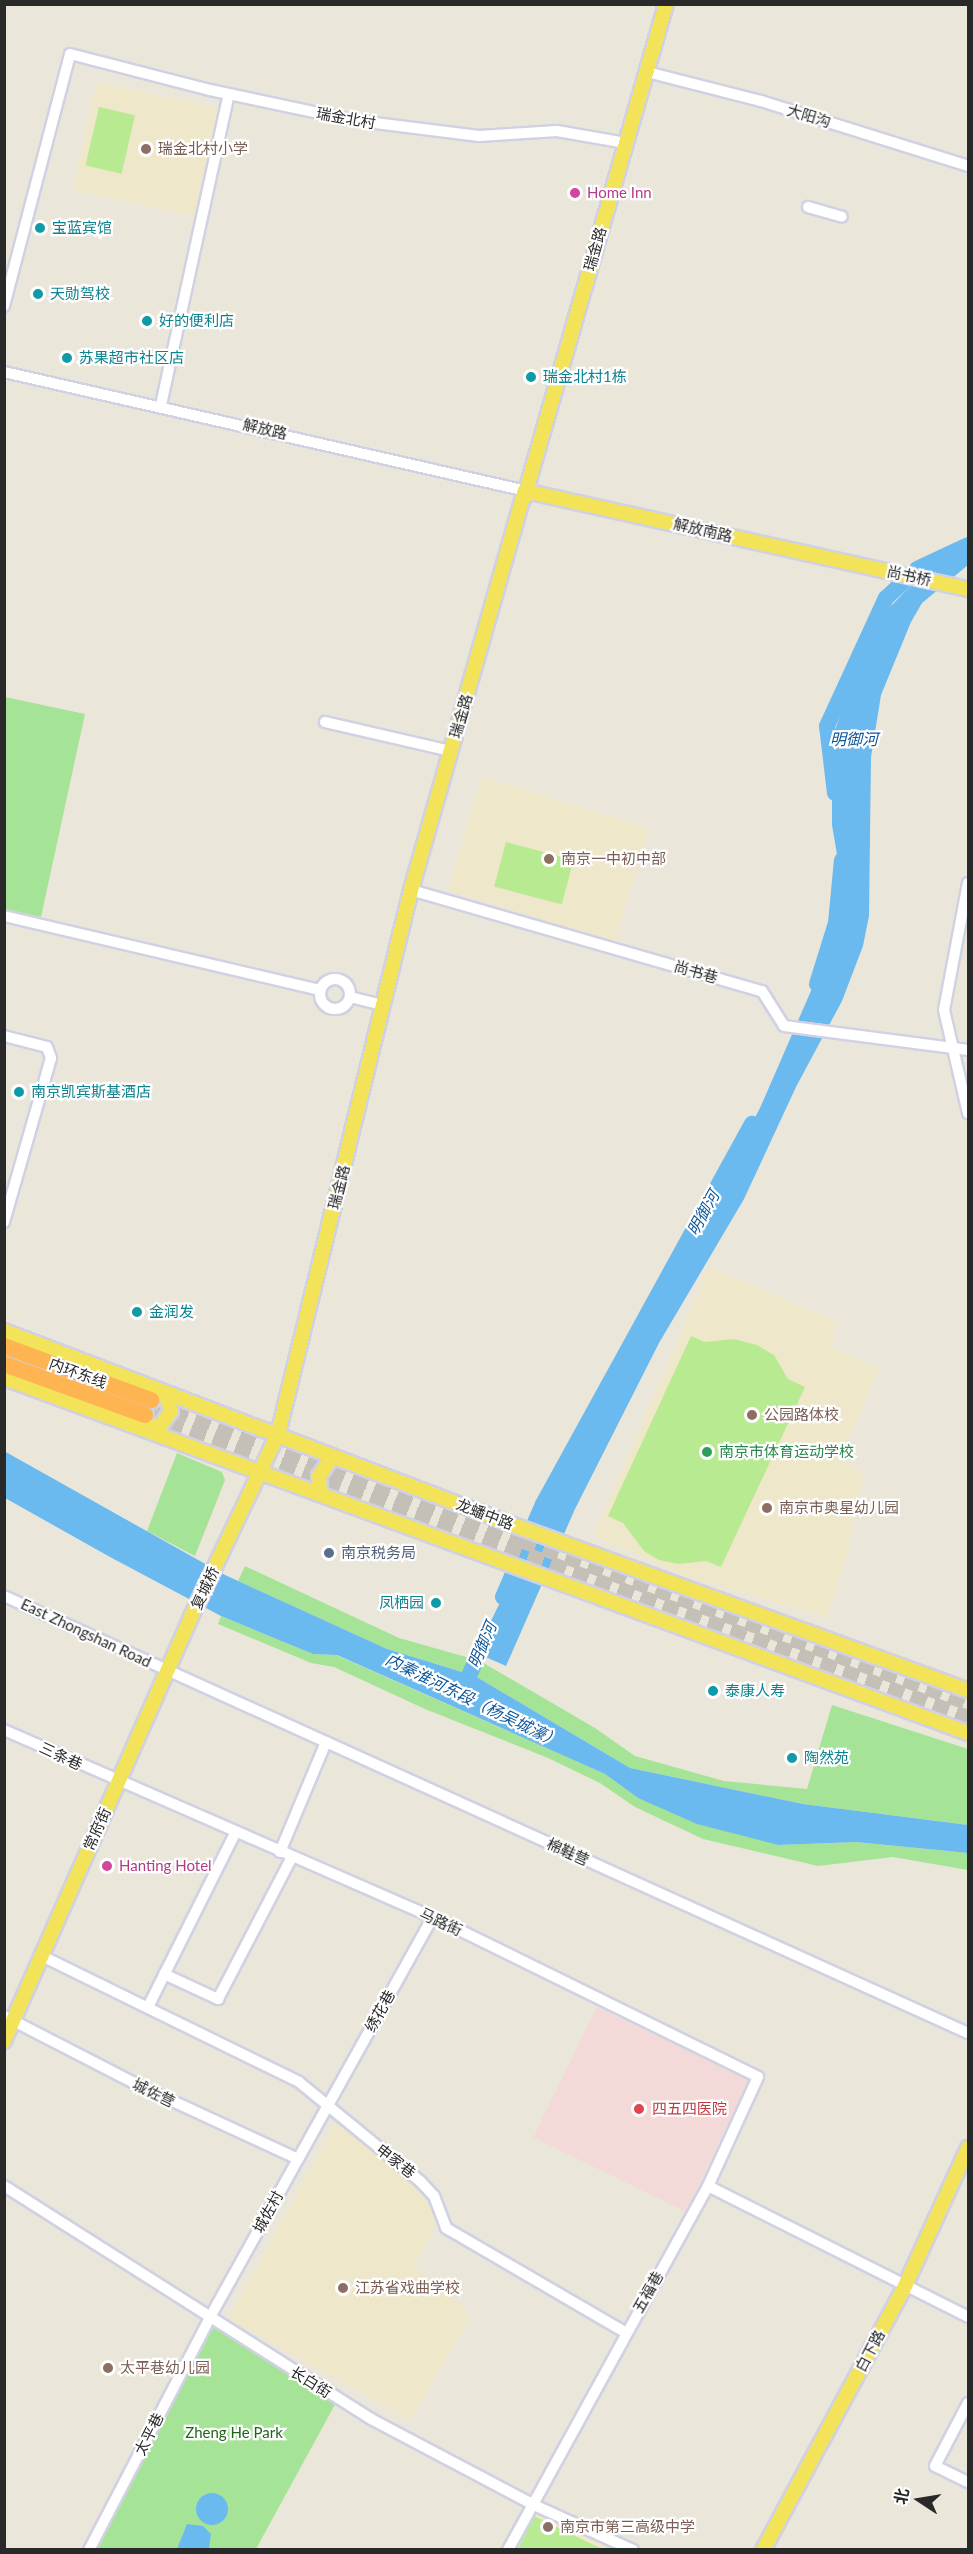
<!DOCTYPE html>
<meta charset="utf-8">
<style>
body{margin:0}
#map{position:relative;width:973px;height:2554px;overflow:hidden;background:#ebe6da;font-family:Lato,"Noto Sans SC",sans-serif}
div>[style]{position:absolute}
.education>*{inset:0;background:#eee7c9;transform-origin:0 0}
.medical>*{inset:0;background:#f3d9d7;transform-origin:0 0}
.green>*{inset:0;background:#a5e396}
.pitch>*{inset:0;background:#b8eb91;transform-origin:0 0}
.water>*{inset:0;background:#6bbaef}
.round{border-radius:50%}
.river>*{height:16px;margin:-8px;padding:0 8px;transform-origin:8px;border-radius:8px;background:#6bbaef}
.highway-tunnel>*{height:16px;margin-top:-8px;transform-origin:0;background:repeating-linear-gradient(90deg,#c4c0b7 0 16px,transparent 0 24px)}
.roads{filter:drop-shadow(2px 0 #d0d1e2) drop-shadow(-2px 0 #d0d1e2) drop-shadow(0 2px #d0d1e2) drop-shadow(0 -2px #d0d1e2)}
.minor>*{height:10px;margin:-5px;padding:0 5px;transform-origin:5px;border-radius:5px;background:#fff}
.minor>.ring{margin:-5px;padding:0;box-sizing:content-box;background:none;border:10px solid #fff;border-radius:50%}
.major>*{height:14px;margin:-7px;padding:0 7px;transform-origin:7px;border-radius:7px;background:#f2e359}
.highway>*{height:16px;margin:-8px;padding:0 8px;transform-origin:8px;border-radius:8px;background:#ffb452}
.dots>*{width:16px;height:16px;translate:-50% -50%;box-sizing:border-box;border:3px solid #fff;border-radius:50%}
span{translate:-50% -50%;white-space:nowrap;text-align:center;line-height:1.15;-webkit-text-stroke:4.5px #fff;paint-order:stroke}
.street-label{font-size:15px;color:#292929}
.education-label{font-size:15px;color:#785e54}
.left{translate:0 -50%;text-align:left}
.hotel-label{font-size:15px;color:#b23c85}
.culture-label{font-size:15px;color:#0d838f}
.right{translate:-100% -50%;text-align:right}
.leisure-label{font-size:15px;color:#27864d}
.service-label{font-size:15px;color:#4e5e75}
.health-label{font-size:15px;color:#be3a42}
.park-label{font-size:15px;color:#1e6619}
.water-label{font-size:16px;color:#0c569a;font-style:italic}
.frame{position:absolute;inset:0;border:6px solid #292929;pointer-events:none}
.north{position:absolute;left:889px;top:2470px;width:60px;height:60px;-webkit-text-stroke:4px #fff;paint-order:stroke;rotate:282deg;font-size:16px;font-weight:700;line-height:24px;text-align:center;color:#292929}
.north::after{content:'';display:block;margin:auto;width:21px;height:27px;background:#292929;clip-path:polygon(50% 0,100% 100%,50% 72%,0 100%)}
</style>
<div id="map">
<div class="education">
<i style="left:96px;top:82px;width:126px;height:111px;rotate:12deg"></i>
<i style="left:482px;top:777px;width:175px;height:118px;rotate:17deg"></i>
<i style="clip-path:polygon(709px 1267px,838px 1322px,831px 1347px,879px 1369px,840px 1461px,864px 1473px,847px 1555px,827px 1617px,676px 1573px,594px 1535px)"></i>
<i style="clip-path:polygon(336px 2123px,422px 2189px,431px 2202px,435px 2226px,414px 2267px,466px 2310px,470px 2318px,410px 2420px,228px 2319px)"></i>
<i style="clip-path:polygon(532px 2504px,619px 2550px,508px 2550px)"></i>
</div>
<div class="medical">
<i style="left:597px;top:2007px;width:169px;height:145px;rotate:26deg"></i>
</div>
<div class="green">
<i style="clip-path:polygon(5px 697px,85px 714px,41px 917px,5px 909px)"></i>
<i style="clip-path:polygon(177px 1453px,222px 1472px,225px 1480px,195px 1556px,147px 1531px)"></i>
<i style="clip-path:polygon(245px 1566px,399px 1638px,480px 1661px,595px 1728px,635px 1756px,724px 1781px,807px 1789px,832px 1705px,968px 1749px,968px 1825px,803px 1804px,630px 1768px,475px 1676px,387px 1649px,238px 1581px)"></i>
<i style="clip-path:polygon(221px 1616px,313px 1654px,336px 1655px,605px 1774px,638px 1798px,778px 1845px,856px 1842px,968px 1853px,968px 1870px,893px 1857px,818px 1866px,703px 1839px,635px 1807px,600px 1783px,548px 1758px,425px 1709px,334px 1667px,311px 1663px,218px 1624px)"></i>
<i style="clip-path:polygon(209px 2319px,338px 2399px,256px 2549px,89px 2550px)"></i>
</div>
<div class="pitch">
<i style="left:99px;top:107px;width:37px;height:60px;rotate:13deg"></i>
<i style="left:506px;top:842px;width:70px;height:46px;rotate:15deg"></i>
<i style="clip-path:polygon(691px 1336px,705px 1342px,734px 1339px,757px 1345px,774px 1355px,788px 1379px,805px 1387px,721px 1567px,706px 1561px,678px 1564px,659px 1560px,644px 1551px,623px 1523px,608px 1516px)"></i>
<i style="clip-path:polygon(534px 2516px,602px 2549px,518px 2549px)"></i>
</div>
<div class="water">
<i style="clip-path:polygon(968px 544px,968px 565px,922px 603px,911px 622px,881px 695px,871px 757px,869px 916px,863px 946px,842px 1001px,796px 1087px,744px 1199px,659px 1343px,575px 1509px,506px 1666px,472px 1651px,488px 1627px,549px 1502px,760px 1108px,834px 938px,842px 912px,843px 890px,832px 825px,832px 750px,835px 730px,859px 664px,890px 607px,931px 565px)"></i>
<i style="clip-path:polygon(4px 1451px,225px 1575px,387px 1649px,475px 1676px,630px 1768px,803px 1804px,968px 1825px,968px 1853px,856px 1842px,778px 1845px,697px 1824px,638px 1798px,605px 1774px,337px 1655px,313px 1654px,221px 1616px,110px 1557px,5px 1498px)"></i>
<i class="round" style="left:196px;top:2493px;width:32px;height:32px"></i>
<i style="clip-path:polygon(187px 2524px,203px 2526px,211px 2534px,209px 2549px,177px 2549px)"></i>
</div>
<div class="river">
<i style="left:917px;top:569px;width:56px;rotate:-25.2deg"></i>
<i style="left:835px;top:793px;width:67px;rotate:-96.8deg"></i>
<i style="left:827px;top:726px;width:141px;rotate:-65.3deg"></i>
<i style="left:886px;top:598px;width:23px;rotate:-43deg"></i>
<i style="left:817px;top:984px;width:64px;rotate:-72.7deg"></i>
<i style="left:836px;top:923px;width:63px;rotate:-84.6deg"></i>
<i style="left:503px;top:1597px;width:101px;rotate:-66.7deg"></i>
<i style="left:543px;top:1504px;width:434px;rotate:-61.2deg"></i>
<i style="left:461px;top:1694px;width:64px;rotate:-66.2deg"></i>
</div>
<div class="highway-tunnel">
<i style="left:151px;top:1400px;width:396px;rotate:20.7deg"></i>
<i style="left:521px;top:1540px;width:476px;rotate:20deg"></i>
<i style="left:145px;top:1415px;width:877px;rotate:20.21deg"></i>
</div>
<div class="roads">
<div class="minor">
<i style="left:647px;top:72px;width:118px;rotate:14.3deg"></i>
<i style="left:761px;top:101px;width:217px;rotate:17.4deg"></i>
<i style="left:808px;top:207px;width:35px;rotate:16deg"></i>
<i style="left:4px;top:306px;width:260px;rotate:-75.3deg"></i>
<i style="left:70px;top:54px;width:145px;rotate:14.4deg"></i>
<i style="left:210px;top:90px;width:144px;rotate:12deg"></i>
<i style="left:351px;top:120px;width:129px;rotate:7.1deg"></i>
<i style="left:479px;top:136px;width:78px;rotate:-3.7deg"></i>
<i style="left:557px;top:131px;width:70px;rotate:9.9deg"></i>
<i style="left:4px;top:372px;width:540px;rotate:12.83deg"></i>
<i style="left:161px;top:405px;width:318px;rotate:-77.7deg"></i>
<i style="left:325px;top:722px;width:129px;rotate:13deg"></i>
<i style="left:968px;top:883px;width:129px;rotate:100.7deg"></i>
<i style="left:944px;top:1010px;width:106px;rotate:76.9deg"></i>
<i style="left:411px;top:890px;width:365px;rotate:16.1deg"></i>
<i style="left:762px;top:991px;width:41px;rotate:57.8deg"></i>
<i style="left:784px;top:1026px;width:186px;rotate:7.4deg"></i>
<i style="left:4px;top:916px;width:325px;rotate:13.2deg"></i>
<i class="ring" style="left:320px;top:979px;width:20px;height:20px"></i>
<i style="left:350px;top:997px;width:34px;rotate:14deg"></i>
<i style="left:4px;top:1036px;width:44px;rotate:14.3deg"></i>
<i style="left:47px;top:1047px;width:12px;rotate:70deg"></i>
<i style="left:51px;top:1058px;width:171px;rotate:106deg"></i>
<i style="left:4px;top:1596px;width:1058px;rotate:24.39deg"></i>
<i style="left:4px;top:1730px;width:468px;rotate:23.6deg"></i>
<i style="left:433px;top:1917px;width:362px;rotate:26.2deg"></i>
<i style="left:758px;top:2077px;width:120px;rotate:114.6deg"></i>
<i style="left:708px;top:2186px;width:415px;rotate:118.8deg"></i>
<i style="left:280px;top:1852px;width:119px;rotate:-67.3deg"></i>
<i style="left:42px;top:1956px;width:286px;rotate:26.1deg"></i>
<i style="left:299px;top:2082px;width:156px;rotate:39.3deg"></i>
<i style="left:420px;top:2181px;width:21px;rotate:47deg"></i>
<i style="left:434px;top:2196px;width:34px;rotate:69deg"></i>
<i style="left:446px;top:2228px;width:207px;rotate:30.2deg"></i>
<i style="left:164px;top:1974px;width:60px;rotate:24.8deg"></i>
<i style="left:218px;top:1999px;width:160px;rotate:-62.5deg"></i>
<i style="left:148px;top:2007px;width:195px;rotate:-63.4deg"></i>
<i style="left:4px;top:2016px;width:153px;rotate:27.2deg"></i>
<i style="left:140px;top:2086px;width:174px;rotate:24.8deg"></i>
<i style="left:4px;top:2186px;width:435px;rotate:32.4deg"></i>
<i style="left:371px;top:2419px;width:182px;rotate:27.8deg"></i>
<i style="left:532px;top:2504px;width:111px;rotate:24.5deg"></i>
<i style="left:708px;top:2186px;width:291px;rotate:26.7deg"></i>
<i style="left:968px;top:2403px;width:71px;rotate:117.6deg"></i>
<i style="left:935px;top:2466px;width:37px;rotate:26deg"></i>
<i style="left:89px;top:2550px;width:260px;rotate:-62.5deg"></i>
<i style="left:209px;top:2319px;width:460px;rotate:-60.9deg"></i>
</div>
<div class="major">
<i style="left:524px;top:498px;width:514px;rotate:-73.96deg"></i>
<i style="left:4px;top:1331px;width:539px;rotate:20.85deg"></i>
<i style="left:508px;top:1523px;width:489px;rotate:20deg"></i>
<i style="left:4px;top:1378px;width:1027px;rotate:20.22deg"></i>
<i style="left:146px;top:1428px;width:15px;rotate:-11deg"></i>
<i style="left:161px;top:1425px;width:17px;rotate:-54deg"></i>
<i style="left:171px;top:1411px;width:14px;rotate:-107deg"></i>
<i style="left:167px;top:1398px;width:11px;rotate:-139deg"></i>
<i style="left:320px;top:1493px;width:17px;rotate:-93deg"></i>
<i style="left:319px;top:1476px;width:24px;rotate:-55deg"></i>
<i style="left:4px;top:2041px;width:463px;rotate:-66.2deg"></i>
<i style="left:191px;top:1617px;width:203px;rotate:-64.6deg"></i>
<i style="left:278px;top:1434px;width:560px;rotate:-76.26deg"></i>
<i style="left:411px;top:890px;width:415px;rotate:-74.1deg"></i>
<i style="left:525px;top:491px;width:454px;rotate:12.5deg"></i>
<i style="left:763px;top:2550px;width:300px;rotate:-61.7deg"></i>
<i style="left:905px;top:2286px;width:152px;rotate:-65.5deg"></i>
</div>
<div class="highway">
<i style="left:4px;top:1346px;width:157px;rotate:20.2deg"></i>
<i style="left:4px;top:1364px;width:150px;rotate:19.9deg"></i>
</div>
</div>
<div class="dots">
<i style="left:146px;top:149px;background:#8d6e63"></i>
<i style="left:575px;top:193px;background:#d1479c"></i>
<i style="left:40px;top:228px;background:#0f9aa8"></i>
<i style="left:38px;top:294px;background:#0f9aa8"></i>
<i style="left:147px;top:321px;background:#0f9aa8"></i>
<i style="left:67px;top:358px;background:#0f9aa8"></i>
<i style="left:531px;top:377px;background:#0f9aa8"></i>
<i style="left:549px;top:859px;background:#8d6e63"></i>
<i style="left:19px;top:1092px;background:#0f9aa8"></i>
<i style="left:137px;top:1312px;background:#0f9aa8"></i>
<i style="left:752px;top:1415px;background:#8d6e63"></i>
<i style="left:707px;top:1452px;background:#2e9e5b"></i>
<i style="left:767px;top:1508px;background:#8d6e63"></i>
<i style="left:329px;top:1553px;background:#5c6f8a"></i>
<i style="left:436px;top:1603px;background:#0f9aa8"></i>
<i style="left:713px;top:1691px;background:#0f9aa8"></i>
<i style="left:792px;top:1758px;background:#0f9aa8"></i>
<i style="left:107px;top:1866px;background:#d1479c"></i>
<i style="left:639px;top:2109px;background:#e0444e"></i>
<i style="left:343px;top:2288px;background:#8d6e63"></i>
<i style="left:108px;top:2368px;background:#8d6e63"></i>
<i style="left:548px;top:2527px;background:#8d6e63"></i>
</div>
<div class="street-label">
<span style="left:809px;top:116px;rotate:17deg">大阳沟</span>
<span style="left:346px;top:118px;rotate:10deg">瑞金北村</span>
<span style="left:595px;top:249px;rotate:-74deg">瑞金路</span>
<span style="left:265px;top:429px;rotate:13deg">解放路</span>
<span style="left:703px;top:530px;rotate:13deg">解放南路</span>
<span style="left:909px;top:576px;rotate:12deg">尚书桥</span>
<span style="left:461px;top:716px;rotate:-74deg">瑞金路</span>
<span style="left:696px;top:972px;rotate:16deg">尚书巷</span>
<span style="left:339px;top:1187px;rotate:-76deg">瑞金路</span>
<span style="left:78px;top:1373px;rotate:20deg">内环东线</span>
<span style="left:485px;top:1514px;rotate:21deg">龙蟠中路</span>
<span style="left:205px;top:1588px;rotate:-65deg">复城桥</span>
<span style="left:86px;top:1633px;rotate:25deg">East Zhongshan Road</span>
<span style="left:61px;top:1756px;rotate:25deg">三条巷</span>
<span style="left:97px;top:1829px;rotate:-66deg">常府街</span>
<span style="left:568px;top:1852px;rotate:24deg">棉鞋营</span>
<span style="left:441px;top:1922px;rotate:25deg">马路街</span>
<span style="left:380px;top:2011px;rotate:-61deg">绣花巷</span>
<span style="left:154px;top:2093px;rotate:26deg">城佐营</span>
<span style="left:396px;top:2161px;rotate:38deg">申家巷</span>
<span style="left:268px;top:2212px;rotate:-61deg">城佐村</span>
<span style="left:648px;top:2292px;rotate:-60deg">五福巷</span>
<span style="left:870px;top:2351px;rotate:-62deg">白下路</span>
<span style="left:311px;top:2382px;rotate:32deg">长白街</span>
<span style="left:149px;top:2434px;rotate:-63deg">太平巷</span>
</div>
<div class="education-label">
<span class="left" style="left:158px;top:149px">瑞金北村小学</span>
<span class="left" style="left:561px;top:859px">南京一中初中部</span>
<span class="left" style="left:764px;top:1415px">公园路体校</span>
<span class="left" style="left:779px;top:1508px">南京市奥星幼儿园</span>
<span class="left" style="left:355px;top:2288px">江苏省戏曲学校</span>
<span class="left" style="left:120px;top:2368px">太平巷幼儿园</span>
<span class="left" style="left:560px;top:2527px">南京市第三高级中学</span>
</div>
<div class="hotel-label">
<span class="left" style="left:587px;top:193px">Home Inn</span>
<span class="left" style="left:119px;top:1866px">Hanting Hotel</span>
</div>
<div class="culture-label">
<span class="left" style="left:52px;top:228px">宝蓝宾馆</span>
<span class="left" style="left:50px;top:294px">天勋驾校</span>
<span class="left" style="left:159px;top:321px">好的便利店</span>
<span class="left" style="left:79px;top:358px">苏果超市社区店</span>
<span class="left" style="left:543px;top:377px">瑞金北村1栋</span>
<span class="left" style="left:31px;top:1092px">南京凯宾斯基酒店</span>
<span class="left" style="left:149px;top:1312px">金润发</span>
<span class="right" style="left:424px;top:1603px">凤栖园</span>
<span class="left" style="left:725px;top:1691px">泰康人寿</span>
<span class="left" style="left:804px;top:1758px">陶然苑</span>
</div>
<div class="leisure-label">
<span class="left" style="left:719px;top:1452px">南京市体育运动学校</span>
</div>
<div class="service-label">
<span class="left" style="left:341px;top:1553px">南京税务局</span>
</div>
<div class="health-label">
<span class="left" style="left:652px;top:2109px">四五四医院</span>
</div>
<div class="park-label">
<span style="left:234px;top:2433px">Zheng He Park</span>
</div>
<div class="water-label">
<span style="left:854px;top:739px">明御河</span>
<span style="left:703px;top:1213px;rotate:-61deg">明御河</span>
<span style="left:482px;top:1645px;rotate:-67deg">明御河</span>
<span style="left:473px;top:1700px;rotate:26deg">内秦淮河东段（杨吴城濠）</span>
</div>
<div class="frame"></div>
<div class="north">北</div>
</div>
